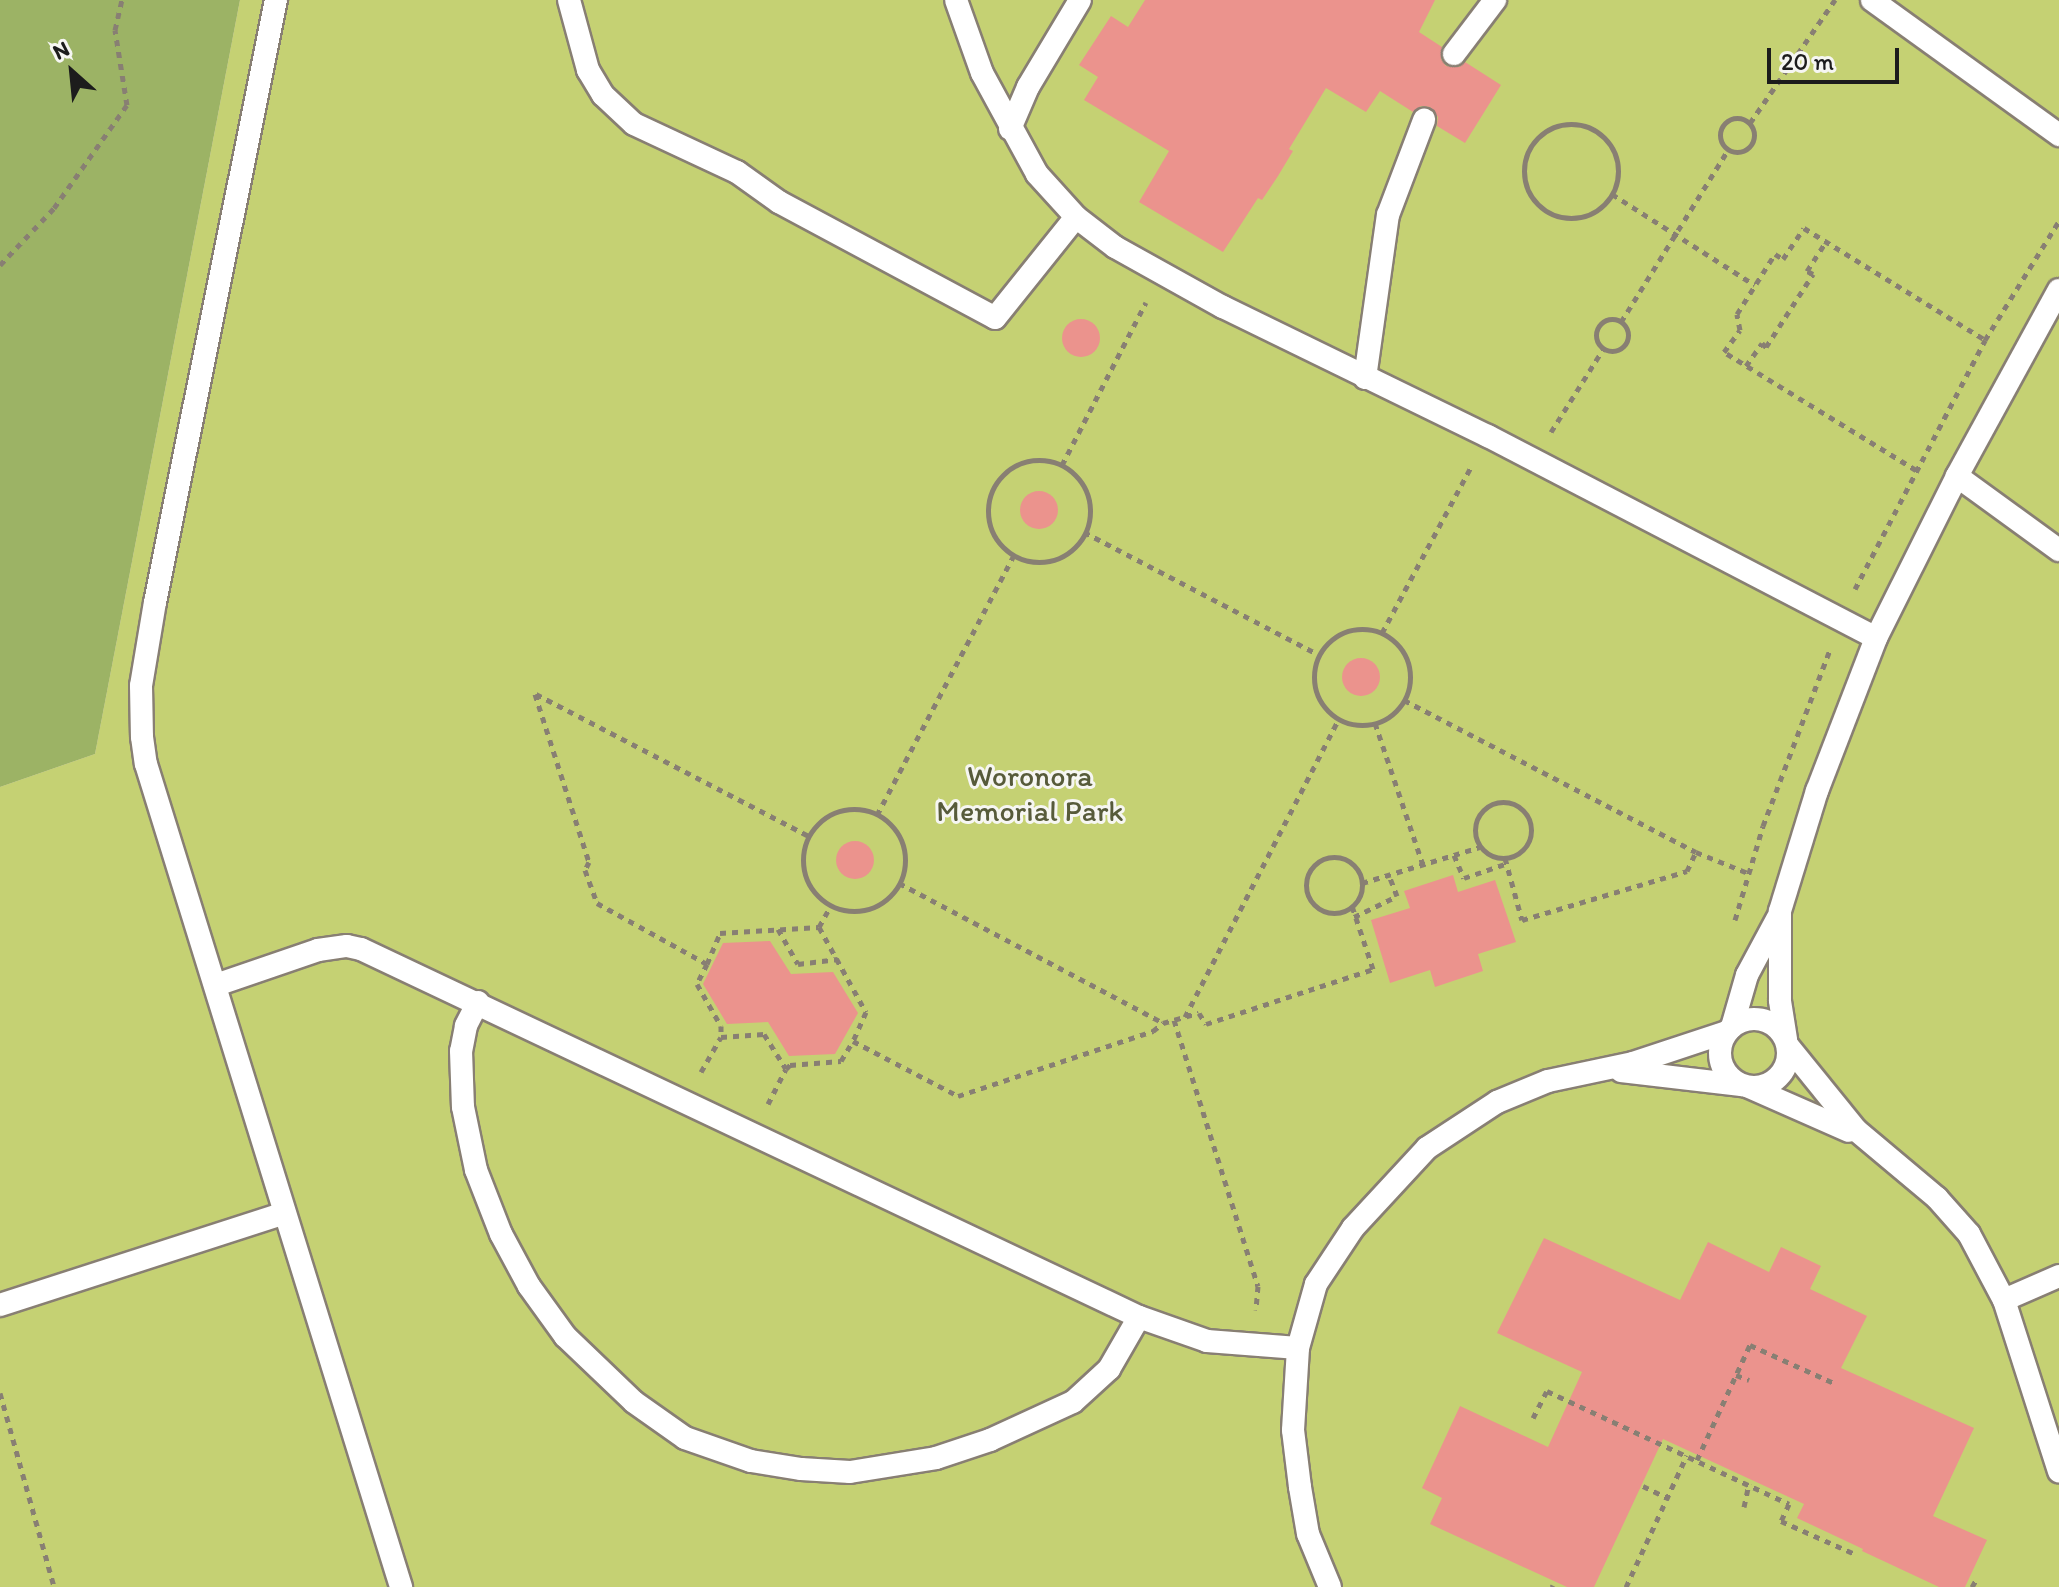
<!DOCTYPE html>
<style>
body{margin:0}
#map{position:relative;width:2059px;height:1587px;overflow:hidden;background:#f3e2ca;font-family:Itim,sans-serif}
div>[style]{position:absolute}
.green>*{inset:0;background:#c5d173}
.forest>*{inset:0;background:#9cb365}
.building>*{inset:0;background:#eb938d}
.round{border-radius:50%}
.path>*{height:5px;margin-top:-2.5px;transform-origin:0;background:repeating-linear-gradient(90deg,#887f73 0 6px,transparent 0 12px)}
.path>.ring{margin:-2.5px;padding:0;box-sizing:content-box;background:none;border:5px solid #887f73;border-radius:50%}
.roads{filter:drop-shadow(2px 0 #887f73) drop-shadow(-2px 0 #887f73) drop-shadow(0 2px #887f73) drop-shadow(0 -2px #887f73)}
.lane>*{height:22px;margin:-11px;padding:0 11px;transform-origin:11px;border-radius:11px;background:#fff}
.lane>.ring{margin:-11px;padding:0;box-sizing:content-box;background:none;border:22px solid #fff;border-radius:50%}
span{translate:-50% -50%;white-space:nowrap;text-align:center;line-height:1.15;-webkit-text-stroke:6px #f6f6f2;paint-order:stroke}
.park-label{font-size:30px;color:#575b3a}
.north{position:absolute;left:32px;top:32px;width:80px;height:80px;-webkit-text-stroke:6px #f6f6f2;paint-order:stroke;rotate:333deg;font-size:22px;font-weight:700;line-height:32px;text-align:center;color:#1c1c1c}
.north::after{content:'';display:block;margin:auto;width:28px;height:36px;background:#1c1c1c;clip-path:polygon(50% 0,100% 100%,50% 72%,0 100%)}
.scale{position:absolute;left:1767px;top:48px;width:132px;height:36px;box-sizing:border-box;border:4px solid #1c1c1c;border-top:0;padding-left:10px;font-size:24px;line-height:28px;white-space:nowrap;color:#1c1c1c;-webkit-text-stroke:6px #f6f6f2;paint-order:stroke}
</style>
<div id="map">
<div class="green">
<i style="clip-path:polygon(240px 0,2059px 0,2059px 1587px,0 1587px,0 787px,95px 754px)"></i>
</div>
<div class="forest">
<i style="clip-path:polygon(0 0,240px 0,95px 754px,0 787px)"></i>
</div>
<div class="building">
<i style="clip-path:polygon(1145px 0,1435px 0,1419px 32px,1442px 47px,1441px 59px,1446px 66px,1459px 67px,1465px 62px,1501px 85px,1465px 143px,1437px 126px,1438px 117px,1430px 107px,1421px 106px,1413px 112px,1380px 91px,1366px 112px,1326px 88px,1289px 149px,1293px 151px,1278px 176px,1262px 200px,1258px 198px,1223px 252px,1139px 202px,1169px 151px,1084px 100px,1098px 77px,1079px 65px,1111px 16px,1128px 27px)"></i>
<i class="round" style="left:1062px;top:319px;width:38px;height:38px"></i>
<i class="round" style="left:1020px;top:491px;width:38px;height:38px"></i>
<i class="round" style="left:1342px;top:658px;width:38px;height:38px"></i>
<i class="round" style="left:836px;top:841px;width:38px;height:38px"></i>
<i style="clip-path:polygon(1453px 875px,1458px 892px,1495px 880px,1516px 942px,1478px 954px,1483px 971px,1435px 987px,1430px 970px,1390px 983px,1371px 920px,1410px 908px,1404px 891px)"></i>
<i style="clip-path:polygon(770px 941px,791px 974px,833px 972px,858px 1013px,835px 1054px,789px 1056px,768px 1022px,727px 1024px,703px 984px,723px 943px)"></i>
<i style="clip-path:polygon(1544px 1238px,1680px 1300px,1708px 1242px,1769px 1272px,1781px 1247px,1821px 1266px,1810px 1289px,1867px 1316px,1841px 1368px,1974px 1428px,1933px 1516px,1987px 1540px,1965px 1587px,1939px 1587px,1862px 1551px,1863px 1549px,1797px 1518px,1804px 1504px,1663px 1439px,1594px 1587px,1567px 1587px,1430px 1524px,1442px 1498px,1422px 1488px,1460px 1406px,1548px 1447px,1582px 1372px,1497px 1333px)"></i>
</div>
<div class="path">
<i class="ring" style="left:1720px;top:118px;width:29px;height:29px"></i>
<i style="left:1750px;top:123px;width:150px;rotate:-55.4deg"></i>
<i class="ring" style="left:1524px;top:124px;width:89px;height:89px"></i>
<i style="left:1612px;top:194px;width:169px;rotate:32.5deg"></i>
<i style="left:0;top:265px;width:79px;rotate:-46.5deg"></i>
<i style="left:54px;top:208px;width:126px;rotate:-54.7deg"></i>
<i style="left:127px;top:105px;width:76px;rotate:-99.1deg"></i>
<i style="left:115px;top:30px;width:31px;rotate:-77deg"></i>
<i class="ring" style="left:1596px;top:319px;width:27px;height:27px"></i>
<i style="left:1621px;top:322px;width:203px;rotate:-58.1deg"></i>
<i style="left:1746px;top:366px;width:28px;rotate:-55deg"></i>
<i style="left:1762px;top:343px;width:6px;rotate:45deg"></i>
<i style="left:1766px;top:347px;width:87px;rotate:-57.2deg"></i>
<i style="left:1813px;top:274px;width:7px;rotate:-153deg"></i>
<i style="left:1807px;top:271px;width:35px;rotate:-57deg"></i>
<i style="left:1551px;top:432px;width:99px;rotate:-57.8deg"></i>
<i class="ring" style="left:988px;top:460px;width:97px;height:97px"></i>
<i style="left:1062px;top:465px;width:183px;rotate:-62.7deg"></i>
<i style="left:1916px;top:470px;width:225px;rotate:-148.4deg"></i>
<i style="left:1724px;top:352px;width:27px;rotate:-54deg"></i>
<i style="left:1740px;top:330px;width:16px;rotate:-101deg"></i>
<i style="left:1737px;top:314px;width:71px;rotate:-57.7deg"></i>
<i style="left:1775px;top:254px;width:9px;rotate:32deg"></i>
<i style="left:1783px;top:259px;width:37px;rotate:-56deg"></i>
<i style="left:1804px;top:228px;width:213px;rotate:31.7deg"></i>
<i style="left:1084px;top:532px;width:265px;rotate:27.6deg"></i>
<i style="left:1855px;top:589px;width:281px;rotate:-62.4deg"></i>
<i style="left:1985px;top:340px;width:140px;rotate:-58.1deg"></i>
<i class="ring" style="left:1314px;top:629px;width:91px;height:91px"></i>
<i style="left:1382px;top:633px;width:191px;rotate:-61.8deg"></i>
<i style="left:535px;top:694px;width:176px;rotate:72.2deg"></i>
<i style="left:589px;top:862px;width:9px;rotate:117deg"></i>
<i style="left:585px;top:870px;width:35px;rotate:70deg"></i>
<i style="left:597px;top:903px;width:126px;rotate:29deg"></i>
<i style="left:707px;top:964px;width:34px;rotate:-67deg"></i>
<i style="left:720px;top:933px;width:99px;rotate:-3.5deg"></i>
<i style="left:819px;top:927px;width:97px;rotate:61.1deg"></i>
<i style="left:866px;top:1012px;width:32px;rotate:114deg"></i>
<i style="left:853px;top:1041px;width:119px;rotate:27.6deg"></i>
<i style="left:958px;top:1096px;width:206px;rotate:-18.4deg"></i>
<i style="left:1153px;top:1031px;width:13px;rotate:-39deg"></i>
<i style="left:536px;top:694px;width:308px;rotate:27.5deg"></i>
<i style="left:1404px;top:700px;width:329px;rotate:27.5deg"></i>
<i style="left:1696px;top:852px;width:56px;rotate:22deg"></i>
<i style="left:1375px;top:723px;width:150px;rotate:71.3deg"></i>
<i class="ring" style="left:1475px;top:802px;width:51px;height:51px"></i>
<i class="ring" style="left:803px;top:809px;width:97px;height:97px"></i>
<i style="left:877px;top:815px;width:294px;rotate:-62.2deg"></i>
<i style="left:1454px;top:855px;width:25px;rotate:67deg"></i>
<i style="left:1464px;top:878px;width:43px;rotate:-18.9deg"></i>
<i class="ring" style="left:1306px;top:857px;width:51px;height:51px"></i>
<i style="left:1505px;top:858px;width:64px;rotate:74.7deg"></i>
<i style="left:1522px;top:920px;width:172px;rotate:-16.5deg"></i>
<i style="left:1687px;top:871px;width:21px;rotate:-65deg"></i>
<i style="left:899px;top:883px;width:299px;rotate:27.9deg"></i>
<i style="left:1163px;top:1023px;width:37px;rotate:-16deg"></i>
<i style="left:1199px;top:1013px;width:13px;rotate:58deg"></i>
<i style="left:1206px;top:1024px;width:176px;rotate:-18.2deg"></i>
<i style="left:1373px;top:969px;width:66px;rotate:-108.4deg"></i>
<i style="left:1362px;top:883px;width:123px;rotate:-17deg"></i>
<i style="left:1354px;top:917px;width:48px;rotate:-26deg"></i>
<i style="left:1397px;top:896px;width:22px;rotate:-111deg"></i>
<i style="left:1735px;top:920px;width:98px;rotate:-73.4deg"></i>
<i style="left:1763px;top:826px;width:188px;rotate:-69.2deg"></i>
<i style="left:819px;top:927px;width:25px;rotate:-61deg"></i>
<i style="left:778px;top:929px;width:40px;rotate:60.3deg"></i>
<i style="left:798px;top:964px;width:40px;rotate:-7.1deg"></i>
<i style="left:707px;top:964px;width:22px;rotate:117deg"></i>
<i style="left:697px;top:984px;width:48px;rotate:60.3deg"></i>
<i style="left:721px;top:1026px;width:11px;rotate:90deg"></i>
<i style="left:721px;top:1037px;width:43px;rotate:-4deg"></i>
<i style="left:764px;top:1034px;width:41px;rotate:57.8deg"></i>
<i style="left:786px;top:1069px;width:6px;rotate:-45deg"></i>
<i style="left:790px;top:1065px;width:51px;rotate:-4.5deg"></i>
<i style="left:841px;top:1061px;width:23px;rotate:-59deg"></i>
<i style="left:1185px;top:1017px;width:334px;rotate:-62.7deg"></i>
<i style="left:1174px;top:1020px;width:279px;rotate:72.5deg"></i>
<i style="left:1258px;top:1286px;width:24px;rotate:95deg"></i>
<i style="left:701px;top:1072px;width:40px;rotate:-60.3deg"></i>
<i style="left:768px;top:1104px;width:39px;rotate:-63deg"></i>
<i style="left:1736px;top:1375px;width:14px;rotate:21deg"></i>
<i style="left:0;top:1393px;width:201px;rotate:74.4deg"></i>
<i style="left:1533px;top:1418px;width:30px;rotate:-63deg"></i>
<i style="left:1547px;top:1391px;width:267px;rotate:25deg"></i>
<i style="left:1789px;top:1504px;width:19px;rotate:115deg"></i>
<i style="left:1781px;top:1521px;width:81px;rotate:24deg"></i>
<i style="left:1697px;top:1460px;width:127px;rotate:-65.3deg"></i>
<i style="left:1750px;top:1345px;width:94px;rotate:24.4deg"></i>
<i style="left:1643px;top:1486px;width:28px;rotate:26deg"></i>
<i style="left:1744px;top:1507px;width:24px;rotate:-78deg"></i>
<i style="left:1552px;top:1587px;width:2px;rotate:-63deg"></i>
<i style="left:1626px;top:1587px;width:145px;rotate:-65.2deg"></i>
<i style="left:1972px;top:1587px;width:8px;rotate:-60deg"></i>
</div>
<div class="roads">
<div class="lane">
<i style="left:276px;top:0;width:614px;rotate:101.36deg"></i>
<i style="left:155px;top:602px;width:85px;rotate:99.5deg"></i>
<i style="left:141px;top:686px;width:51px;rotate:88.9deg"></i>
<i style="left:142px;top:737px;width:27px;rotate:82deg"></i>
<i style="left:146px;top:764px;width:862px;rotate:72.78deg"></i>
<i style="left:569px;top:0;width:73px;rotate:74.8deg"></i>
<i style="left:588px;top:70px;width:29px;rotate:59deg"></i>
<i style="left:603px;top:95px;width:42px;rotate:43.1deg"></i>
<i style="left:634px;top:124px;width:114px;rotate:25deg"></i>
<i style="left:737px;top:172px;width:52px;rotate:35.5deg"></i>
<i style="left:779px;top:202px;width:245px;rotate:28.2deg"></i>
<i style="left:995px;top:318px;width:129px;rotate:-51.3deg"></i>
<i style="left:956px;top:0;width:77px;rotate:70.4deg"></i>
<i style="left:982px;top:73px;width:115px;rotate:61.4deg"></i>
<i style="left:1037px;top:174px;width:58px;rotate:47.8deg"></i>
<i style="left:1076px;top:217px;width:49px;rotate:37.6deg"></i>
<i style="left:1115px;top:247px;width:124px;rotate:29.1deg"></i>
<i style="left:1223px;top:307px;width:295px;rotate:26deg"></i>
<i style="left:1488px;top:436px;width:437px;rotate:27.5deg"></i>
<i style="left:1872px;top:0;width:231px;rotate:35.8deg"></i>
<i style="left:1454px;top:54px;width:68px;rotate:-52.8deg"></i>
<i style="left:1010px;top:129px;width:46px;rotate:-66.8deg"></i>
<i style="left:1028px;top:87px;width:101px;rotate:-59.1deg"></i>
<i style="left:1365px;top:378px;width:165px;rotate:-82deg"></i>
<i style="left:1388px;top:215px;width:102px;rotate:-69.2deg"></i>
<i style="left:1957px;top:476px;width:126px;rotate:36deg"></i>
<i style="left:216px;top:985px;width:108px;rotate:-18.9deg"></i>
<i style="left:318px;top:950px;width:29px;rotate:-8deg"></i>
<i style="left:347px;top:946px;width:14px;rotate:12deg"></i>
<i style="left:361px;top:949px;width:861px;rotate:25.31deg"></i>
<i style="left:1139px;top:1317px;width:72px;rotate:19.4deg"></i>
<i style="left:1207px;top:1341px;width:91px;rotate:4.4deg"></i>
<i style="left:478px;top:1002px;width:27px;rotate:117deg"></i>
<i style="left:466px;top:1026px;width:25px;rotate:101deg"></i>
<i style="left:461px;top:1051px;width:56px;rotate:88deg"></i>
<i style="left:463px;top:1107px;width:64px;rotate:78.3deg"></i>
<i style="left:476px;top:1170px;width:69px;rotate:68.7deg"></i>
<i style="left:501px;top:1234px;width:59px;rotate:61.7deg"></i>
<i style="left:529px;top:1286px;width:62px;rotate:54.2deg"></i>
<i style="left:565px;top:1336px;width:95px;rotate:43.7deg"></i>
<i style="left:634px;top:1402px;width:62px;rotate:35.2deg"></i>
<i style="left:685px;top:1438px;width:70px;rotate:19.2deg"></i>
<i style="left:751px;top:1461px;width:51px;rotate:9.1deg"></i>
<i style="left:801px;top:1469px;width:49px;rotate:3.5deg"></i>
<i style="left:850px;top:1472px;width:87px;rotate:-9.2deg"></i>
<i style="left:936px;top:1458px;width:57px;rotate:-18.4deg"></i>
<i style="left:990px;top:1440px;width:91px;rotate:-24.6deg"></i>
<i style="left:1073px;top:1402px;width:49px;rotate:-42.5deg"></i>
<i style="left:1109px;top:1369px;width:60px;rotate:-60deg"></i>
<i class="ring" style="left:1720px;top:1019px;width:46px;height:46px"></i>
<i style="left:1732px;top:1027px;width:54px;rotate:-73.9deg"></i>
<i style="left:1747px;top:975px;width:64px;rotate:-61.8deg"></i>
<i style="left:1786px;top:1039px;width:39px;rotate:-99deg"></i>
<i style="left:1780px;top:1000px;width:89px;rotate:-90deg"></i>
<i style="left:1780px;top:911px;width:126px;rotate:-72.9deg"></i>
<i style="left:1817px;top:791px;width:164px;rotate:-68.9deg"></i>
<i style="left:1876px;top:638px;width:181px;rotate:-63.4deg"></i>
<i style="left:1957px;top:476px;width:212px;rotate:-61.3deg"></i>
<i style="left:1788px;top:1046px;width:108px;rotate:51deg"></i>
<i style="left:1856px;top:1130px;width:106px;rotate:40deg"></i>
<i style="left:1937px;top:1198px;width:48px;rotate:48.4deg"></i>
<i style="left:1969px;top:1234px;width:75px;rotate:62.1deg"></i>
<i style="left:2004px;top:1300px;width:180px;rotate:72.2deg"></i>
<i style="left:1621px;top:1071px;width:121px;rotate:6.7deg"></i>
<i style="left:1749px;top:1087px;width:109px;rotate:23.7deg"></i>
<i style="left:2004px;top:1300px;width:60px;rotate:-23.6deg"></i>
<i style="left:0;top:1305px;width:299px;rotate:-17.9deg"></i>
<i style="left:1330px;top:1587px;width:57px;rotate:-112.5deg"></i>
<i style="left:1308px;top:1534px;width:48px;rotate:-99.7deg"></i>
<i style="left:1300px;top:1487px;width:57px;rotate:-97deg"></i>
<i style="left:1293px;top:1430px;width:82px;rotate:-86.5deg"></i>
<i style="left:1298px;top:1348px;width:66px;rotate:-74.3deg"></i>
<i style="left:1316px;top:1284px;width:67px;rotate:-56.5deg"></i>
<i style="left:1353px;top:1228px;width:109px;rotate:-47.2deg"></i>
<i style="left:1427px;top:1148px;width:84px;rotate:-33.3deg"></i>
<i style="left:1497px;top:1102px;width:55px;rotate:-22.4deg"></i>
<i style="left:1548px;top:1081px;width:87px;rotate:-12deg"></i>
<i style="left:1633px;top:1063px;width:99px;rotate:-18.3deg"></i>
</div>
</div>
<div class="park-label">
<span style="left:1030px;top:793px">Woronora<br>Memorial Park</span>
</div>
<div class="north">N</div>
<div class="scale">20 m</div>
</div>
